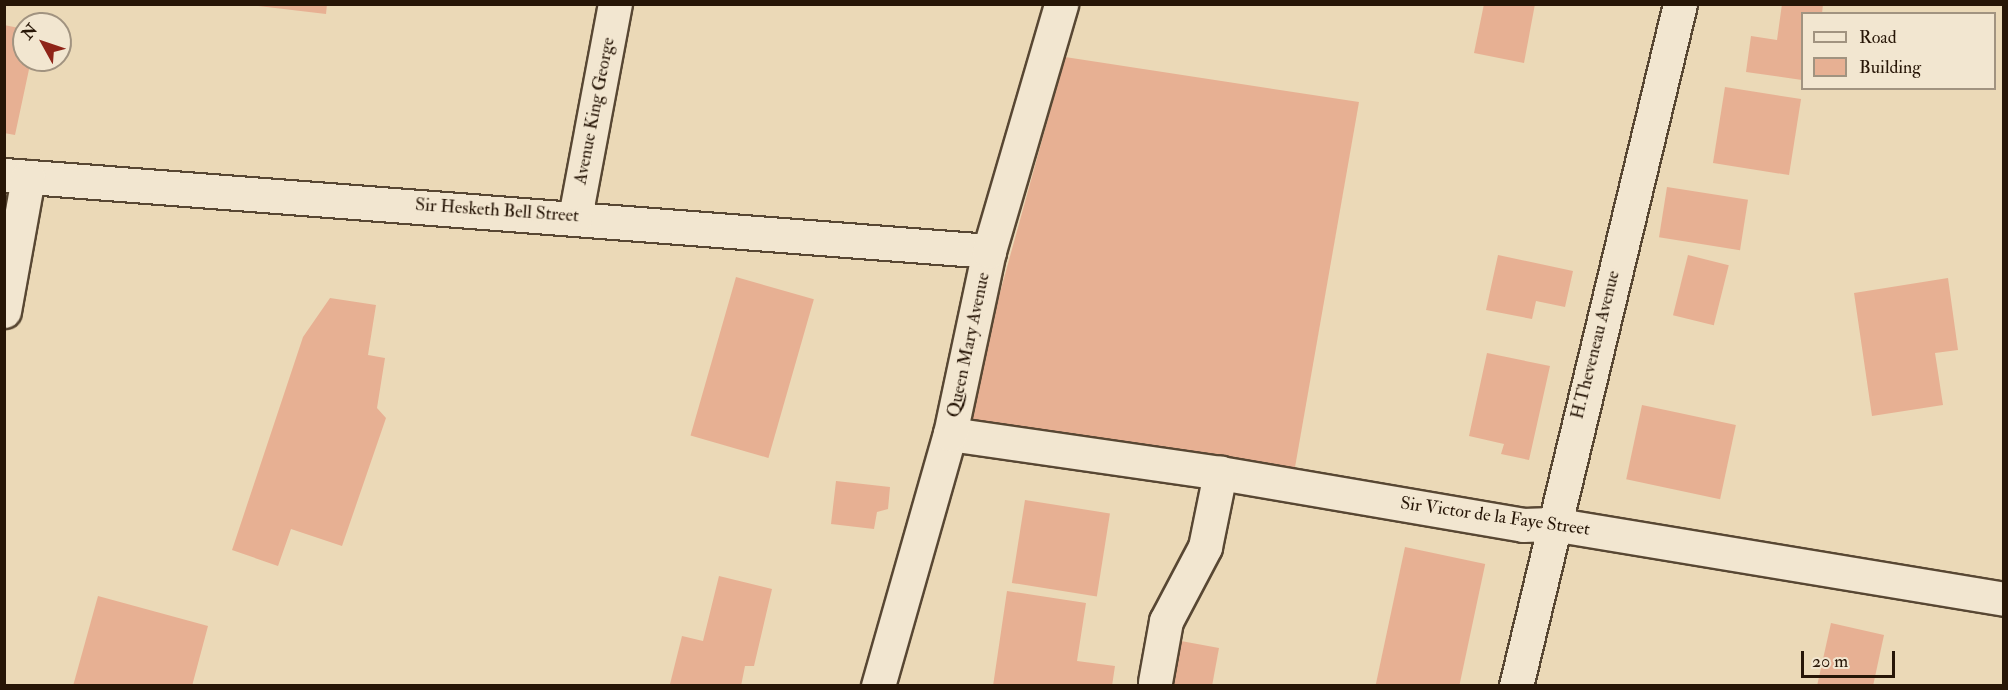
<!DOCTYPE html>
<style>
body{margin:0}
#map{position:relative;width:2008px;height:690px;overflow:hidden;background:#ebd9b7;font-family:"IM FELL Double Pica",serif}
div>[style]{position:absolute}
.building>*{inset:0;background:#e7b093;transform-origin:0 0}
.roads{filter:drop-shadow(2px 0 #584733) drop-shadow(-2px 0 #584733) drop-shadow(0 2px #584733) drop-shadow(0 -2px #584733)}
.minor>*{height:33px;margin:-16.5px;padding:0 16.5px;transform-origin:16.5px;border-radius:16.5px;background:#f2e6d0}
span{translate:-50% -50%;white-space:nowrap;text-align:center;line-height:1.15;-webkit-text-stroke:4.5px #f2e6d0;paint-order:stroke}
.street-label{font-size:18px;color:#271607}
.frame{position:absolute;inset:0;border:6px solid #271607;pointer-events:none}
.legend{position:absolute;left:1801px;top:12px;width:195px;height:78px;box-sizing:border-box;background:#f2e6d0;border:2px solid #a19380;margin:0;padding:8px 10px;list-style:none;font-size:18px;color:#271607}
.legend li{display:flex;align-items:center;gap:12px;height:30px}
.legend b{width:30px;border:2px solid #a19380}
.north{position:absolute;left:12px;top:12px;width:60px;height:60px;box-sizing:border-box;background:#f2e6d0;border:2px solid #a19380;border-radius:50%;rotate:310deg;font-size:16px;font-weight:700;line-height:24px;text-align:center;color:#271607}
.north::after{content:'';display:block;margin:auto;width:21px;height:27px;background:#8f2418;clip-path:polygon(50% 0,100% 100%,50% 72%,0 100%)}
.scale{position:absolute;left:1801px;top:651px;width:94px;height:27px;box-sizing:border-box;border:3px solid #271607;border-top:0;padding-left:8px;font-size:18px;line-height:21px;white-space:nowrap;color:#271607;-webkit-text-stroke:4px #f2e6d0;paint-order:stroke}
</style>
<div id="map">
<div class="building">
<i style="clip-path:polygon(242px 4px,327px 4px,326px 14px)"></i>
<i style="clip-path:polygon(1484px 4px,1535px 4px,1524px 63px,1474px 53px)"></i>
<i style="clip-path:polygon(1782px 4px,1823px 4px,1822px 14px,1802px 14px,1802px 80px,1746px 72px,1751px 36px,1777px 40px)"></i>
<i style="clip-path:polygon(4px 25px,24px 29px,24px 60px,31px 60px,15px 135px,4px 133px)"></i>
<i style="clip-path:polygon(1065px 57px,1359px 102px,1294px 473px,964px 423px)"></i>
<i style="left:1725px;top:87px;width:77px;height:77px;rotate:9deg"></i>
<i style="left:1667px;top:187px;width:82px;height:51px;rotate:9deg"></i>
<i style="clip-path:polygon(1498px 255px,1573px 271px,1565px 307px,1536px 301px,1532px 319px,1486px 310px)"></i>
<i style="left:1688px;top:255px;width:42px;height:62px;rotate:14deg"></i>
<i style="left:736px;top:277px;width:81px;height:165px;rotate:16deg"></i>
<i style="clip-path:polygon(1948px 278px,1958px 350px,1935px 353px,1943px 405px,1872px 416px,1854px 293px)"></i>
<i style="clip-path:polygon(330px 298px,376px 305px,368px 355px,385px 358px,377px 408px,386px 418px,342px 546px,291px 529px,278px 566px,232px 550px,303px 337px)"></i>
<i style="clip-path:polygon(1487px 353px,1550px 366px,1529px 460px,1501px 454px,1504px 444px,1469px 436px)"></i>
<i style="left:1642px;top:405px;width:96px;height:76px;rotate:12deg"></i>
<i style="clip-path:polygon(836px 481px,890px 487px,888px 509px,877px 512px,874px 529px,831px 524px)"></i>
<i style="left:1025px;top:500px;width:86px;height:84px;rotate:9deg"></i>
<i style="left:1405px;top:547px;width:82px;height:142px;rotate:12deg"></i>
<i style="clip-path:polygon(719px 576px,772px 589px,754px 666px,745px 666px,741px 686px,670px 684px,682px 636px,703px 641px)"></i>
<i style="clip-path:polygon(1007px 591px,1086px 603px,1077px 661px,1115px 666px,1112px 686px,993px 686px)"></i>
<i style="clip-path:polygon(98px 596px,208px 626px,192px 686px,73px 686px)"></i>
<i style="clip-path:polygon(1831px 623px,1884px 635px,1873px 686px,1817px 686px)"></i>
<i style="clip-path:polygon(1181px 641px,1219px 648px,1212px 686px,1173px 686px)"></i>
</div>
<div class="roads">
<div class="minor">
<i style="left:4px;top:175px;width:988px;rotate:4.41deg"></i>
<i style="left:575px;top:217px;width:217px;rotate:-79.4deg"></i>
<i style="left:4px;top:311px;width:136px;rotate:-79.8deg"></i>
<i style="left:950px;top:434px;width:273px;rotate:8.2deg"></i>
<i style="left:1220px;top:473px;width:307px;rotate:9.7deg"></i>
<i style="left:1523px;top:525px;width:29px;rotate:-2deg"></i>
<i style="left:1552px;top:524px;width:458px;rotate:9.4deg"></i>
<i style="left:1155px;top:682px;width:62px;rotate:-79.8deg"></i>
<i style="left:1166px;top:621px;width:84px;rotate:-62.2deg"></i>
<i style="left:1205px;top:547px;width:76px;rotate:-78.5deg"></i>
<i style="left:878px;top:686px;width:262px;rotate:-74.1deg"></i>
<i style="left:950px;top:434px;width:187px;rotate:-78deg"></i>
<i style="left:989px;top:251px;width:257px;rotate:-73.7deg"></i>
<i style="left:1516px;top:686px;width:701px;rotate:-76.48deg"></i>
</div>
</div>
<div class="street-label">
<span style="left:595px;top:111px;rotate:-79deg">Avenue King George</span>
<span style="left:497px;top:211px;rotate:4deg">Sir Hesketh Bell Street</span>
<span style="left:969px;top:345px;rotate:-78deg">Queen Mary Avenue</span>
<span style="left:1596px;top:345px;rotate:-76deg">H.Theveneau Avenue</span>
<span style="left:1495px;top:517px;rotate:8deg">Sir Victor de la Faye Street</span>
</div>
<div class="frame"></div>
<ul class="legend">
<li><b style="height:8px;background:#f2e6d0"></b>Road</li>
<li><b style="height:16px;background:#e7b093"></b>Building</li>
</ul>
<div class="north">N</div>
<div class="scale">20 m</div>
</div>
